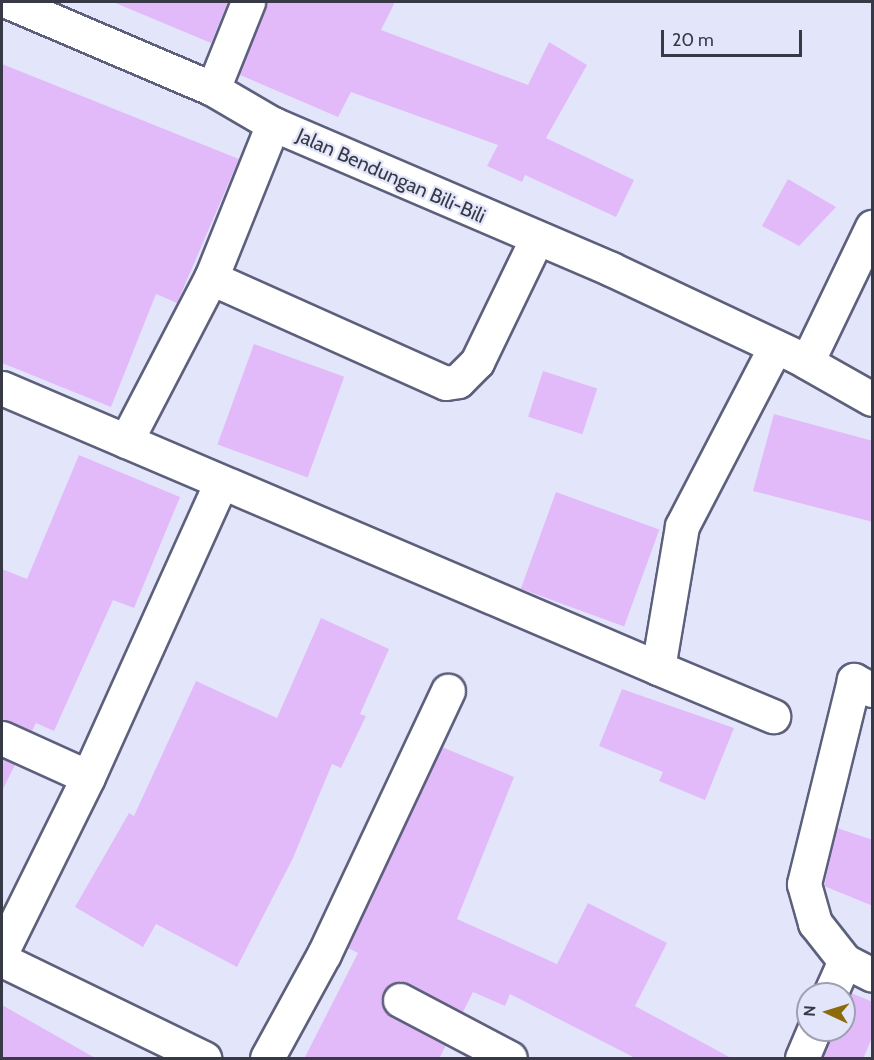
<!DOCTYPE html>
<style>
body{margin:0}
#map{position:relative;width:874px;height:1060px;overflow:hidden;background:#e3e6fa;font-family:Cabin,sans-serif}
div>[style]{position:absolute}
.building>*{inset:0;background:#e3baf9;transform-origin:0 0}
.roads{filter:drop-shadow(2px 0 #5d607c) drop-shadow(-2px 0 #5d607c) drop-shadow(0 2px #5d607c) drop-shadow(0 -2px #5d607c)}
.minor>*{height:33px;margin:-16.5px;padding:0 16.5px;transform-origin:16.5px;border-radius:16.5px;background:#fff}
span{translate:-50% -50%;white-space:nowrap;text-align:center;line-height:1.15;-webkit-text-stroke:4.5px #e3e6fa;paint-order:stroke}
.street-label{font-size:20px;color:#383946}
.frame{position:absolute;inset:0;border:3px solid #383946;pointer-events:none}
.north{position:absolute;left:796px;top:982px;width:60px;height:60px;box-sizing:border-box;background:#e3e6fa;border:2px solid #9fa1b2;border-radius:50%;rotate:274deg;font-size:16px;font-weight:700;line-height:24px;text-align:center;color:#383946}
.north::after{content:'';display:block;margin:auto;width:21px;height:27px;background:#8a6c0c;clip-path:polygon(50% 0,100% 100%,50% 72%,0 100%)}
.scale{position:absolute;left:661px;top:30px;width:141px;height:27px;box-sizing:border-box;border:3px solid #383946;border-top:0;padding-left:8px;font-size:18px;line-height:21px;white-space:nowrap;color:#383946;-webkit-text-stroke:4px #e3e6fa;paint-order:stroke}
</style>
<div id="map">
<div class="building">
<i style="clip-path:polygon(113px 2px,228px 2px,211px 43px)"></i>
<i style="clip-path:polygon(266px 2px,395px 2px,381px 30px,528px 85px,549px 42px,587px 65px,546px 138px,634px 180px,616px 217px,525px 175px,522px 182px,487px 166px,498px 145px,351px 92px,338px 117px,240px 75px)"></i>
<i style="clip-path:polygon(2px 64px,239px 159px,177px 303px,156px 294px,111px 407px,2px 363px)"></i>
<i style="clip-path:polygon(788px 179px,836px 207px,799px 246px,762px 226px)"></i>
<i style="left:254px;top:344px;width:96px;height:107px;rotate:20deg"></i>
<i style="left:543px;top:371px;width:57px;height:48px;rotate:18deg"></i>
<i style="clip-path:polygon(774px 414px,873px 441px,873px 522px,753px 491px)"></i>
<i style="clip-path:polygon(79px 455px,180px 497px,134px 608px,113px 600px,54px 731px,36px 723px,32px 731px,2px 719px,2px 569px,27px 579px)"></i>
<i style="left:556px;top:492px;width:110px;height:103px;rotate:20deg"></i>
<i style="clip-path:polygon(321px 618px,389px 649px,360px 714px,366px 716px,341px 768px,332px 764px,293px 858px,237px 967px,156px 924px,143px 947px,75px 907px,129px 813px,134px 816px,196px 681px,277px 718px)"></i>
<i style="clip-path:polygon(622px 689px,734px 728px,705px 800px,659px 781px,663px 772px,599px 746px)"></i>
<i style="clip-path:polygon(442px 747px,514px 777px,457px 919px,557px 964px,588px 903px,667px 943px,635px 1006px,733px 1059px,637px 1059px,510px 994px,505px 1006px,473px 992px,463px 1012px,400px 981px,384px 991px,384px 1009px,446px 1045px,439px 1059px,304px 1059px,358px 953px,348px 948px)"></i>
<i style="clip-path:polygon(2px 758px,15px 765px,2px 791px)"></i>
<i style="clip-path:polygon(837px 828px,873px 840px,873px 906px,824px 886px)"></i>
<i style="clip-path:polygon(851px 993px,873px 1002px,873px 1035px,863px 1059px,822px 1059px,832px 1030px,844px 1030px,844px 1006px)"></i>
<i style="clip-path:polygon(2px 1005px,97px 1059px,2px 1059px)"></i>
</div>
<div class="roads">
<div class="minor">
<i style="left:9px;top:2px;width:222px;rotate:23.1deg"></i>
<i style="left:213px;top:89px;width:69px;rotate:30.3deg"></i>
<i style="left:273px;top:124px;width:368px;rotate:23.2deg"></i>
<i style="left:611px;top:269px;width:204px;rotate:25.2deg"></i>
<i style="left:796px;top:356px;width:87px;rotate:29.5deg"></i>
<i style="left:213px;top:89px;width:94px;rotate:-68.1deg"></i>
<i style="left:211px;top:278px;width:257px;rotate:24.1deg"></i>
<i style="left:446px;top:383px;width:12px;rotate:-9deg"></i>
<i style="left:458px;top:381px;width:27px;rotate:-45deg"></i>
<i style="left:477px;top:362px;width:136px;rotate:-64.2deg"></i>
<i style="left:807px;top:362px;width:150px;rotate:-64.3deg"></i>
<i style="left:2px;top:388px;width:713px;rotate:23.11deg"></i>
<i style="left:658px;top:668px;width:144px;rotate:-80.4deg"></i>
<i style="left:682px;top:526px;width:202px;rotate:-62.5deg"></i>
<i style="left:126px;top:441px;width:184px;rotate:-62.5deg"></i>
<i style="left:211px;top:278px;width:166px;rotate:-68.1deg"></i>
<i style="left:658px;top:668px;width:125px;rotate:22.7deg"></i>
<i style="left:872px;top:690px;width:21px;rotate:-151deg"></i>
<i style="left:854px;top:680px;width:210px;rotate:103.8deg"></i>
<i style="left:804px;top:884px;width:41px;rotate:74.2deg"></i>
<i style="left:815px;top:923px;width:48px;rotate:51.7deg"></i>
<i style="left:845px;top:961px;width:30px;rotate:27deg"></i>
<i style="left:2px;top:738px;width:94px;rotate:24.4deg"></i>
<i style="left:2px;top:951px;width:194px;rotate:-63.7deg"></i>
<i style="left:88px;top:777px;width:321px;rotate:-65.7deg"></i>
<i style="left:2px;top:960px;width:225px;rotate:25.9deg"></i>
<i style="left:830px;top:994px;width:36px;rotate:-66deg"></i>
<i style="left:400px;top:1000px;width:124px;rotate:27.8deg"></i>
<i style="left:267px;top:1058px;width:119px;rotate:-61.3deg"></i>
<i style="left:324px;top:954px;width:291px;rotate:-64.8deg"></i>
<i style="left:802px;top:1058px;width:30px;rotate:-67deg"></i>
</div>
</div>
<div class="street-label">
<span style="left:391px;top:176px;rotate:24deg">Jalan Bendungan Bili-Bili</span>
</div>
<div class="frame"></div>
<div class="north">N</div>
<div class="scale">20 m</div>
</div>
